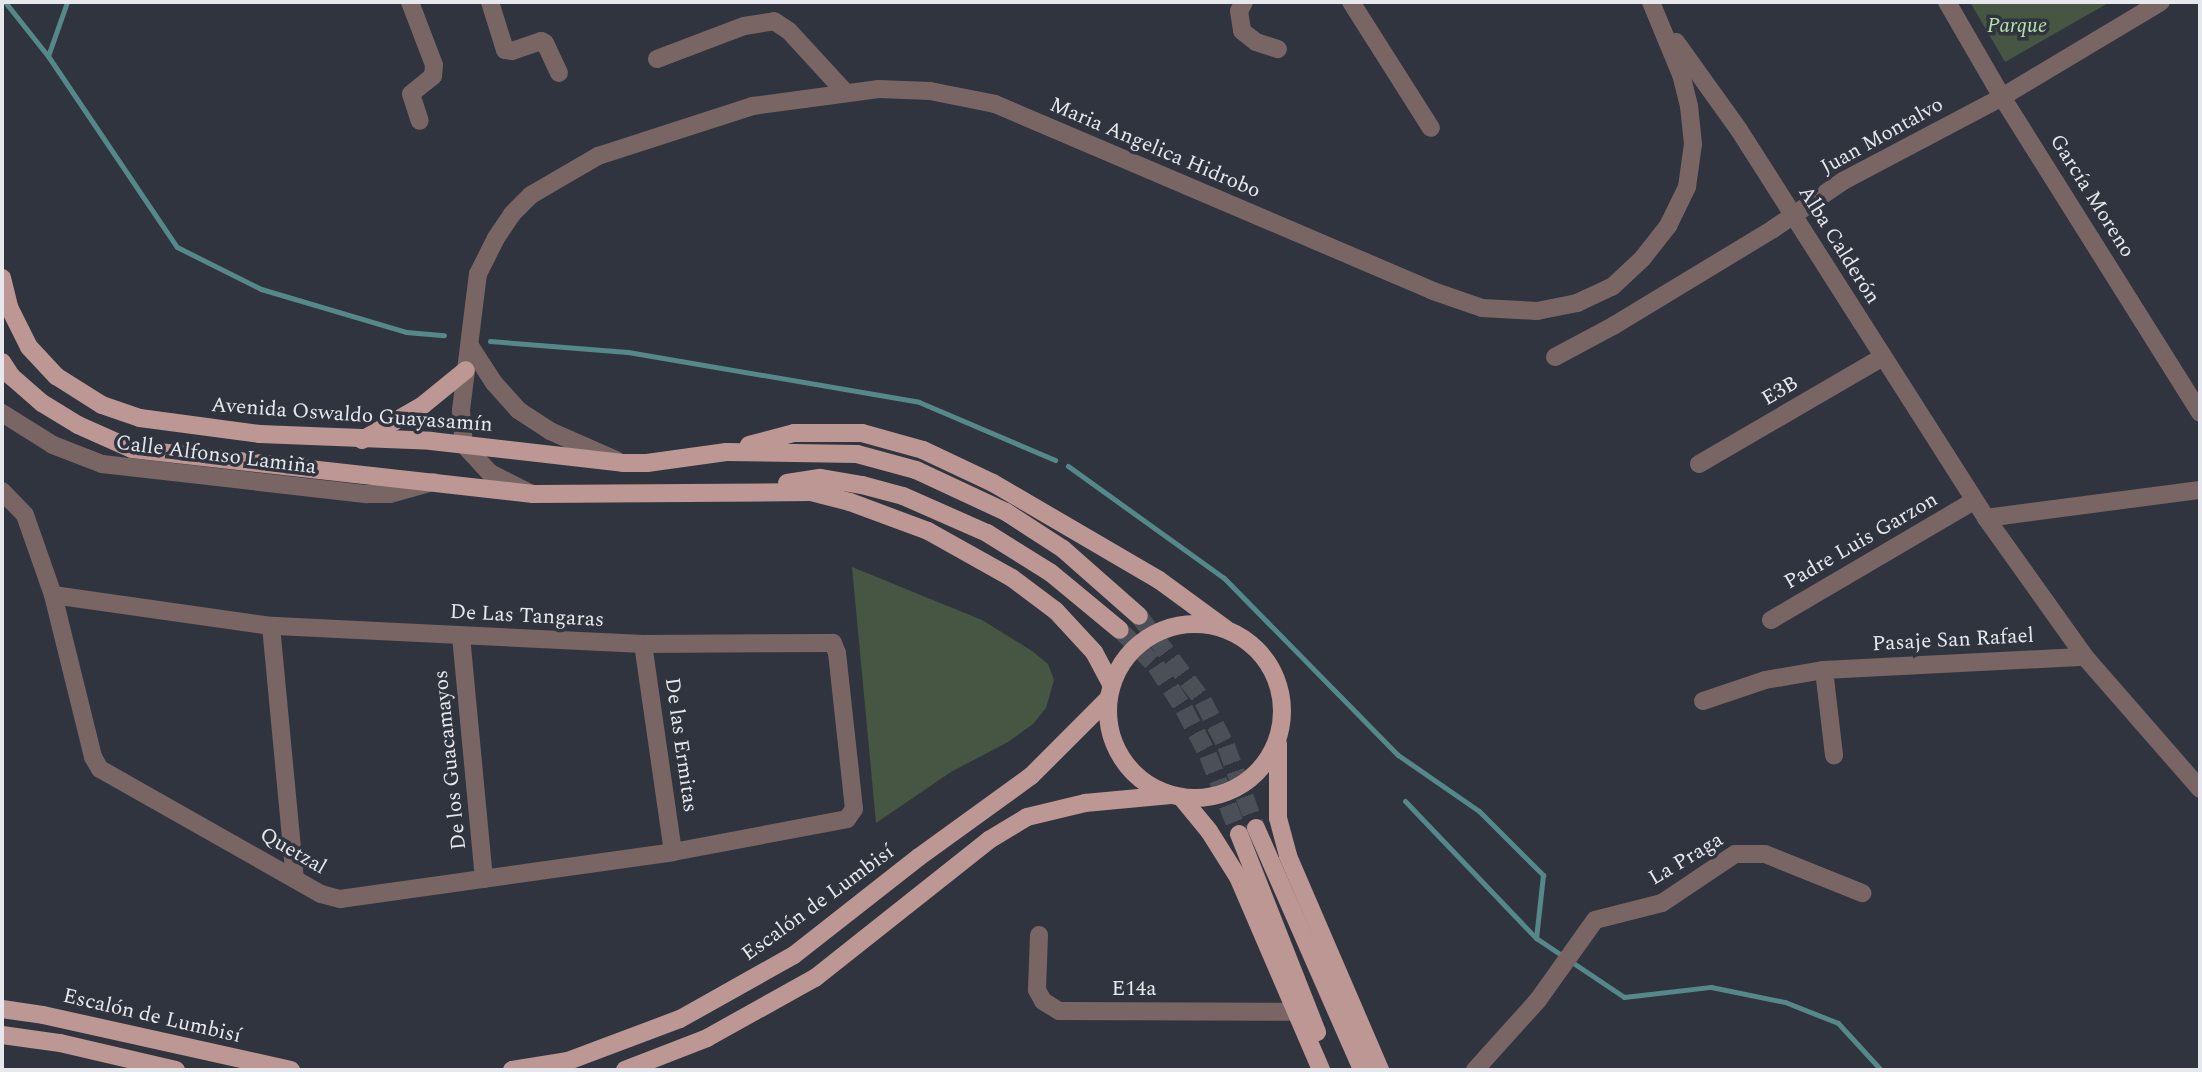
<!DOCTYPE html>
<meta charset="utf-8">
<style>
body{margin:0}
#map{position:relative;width:2202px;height:1072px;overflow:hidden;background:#30343e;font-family:Spectral,serif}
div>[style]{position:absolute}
.green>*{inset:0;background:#465642}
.stream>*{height:5px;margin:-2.5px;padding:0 2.5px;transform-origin:2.5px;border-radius:2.5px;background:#558889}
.major-tunnel>*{height:18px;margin-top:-9px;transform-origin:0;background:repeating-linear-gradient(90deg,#4b4f58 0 18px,transparent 0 27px)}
.minor>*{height:18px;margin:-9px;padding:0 9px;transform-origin:9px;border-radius:9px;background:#796664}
.major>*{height:18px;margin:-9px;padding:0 9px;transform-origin:9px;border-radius:9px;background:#bd9793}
.major>.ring{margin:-9px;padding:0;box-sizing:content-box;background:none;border:18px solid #bd9793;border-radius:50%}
span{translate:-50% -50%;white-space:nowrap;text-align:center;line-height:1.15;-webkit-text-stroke:7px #30343e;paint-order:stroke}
.park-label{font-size:21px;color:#b6e1ac;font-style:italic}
.street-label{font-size:21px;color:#e6e8ee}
.frame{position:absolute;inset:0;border:4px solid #e6e8ee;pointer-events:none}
</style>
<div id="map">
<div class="green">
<i style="clip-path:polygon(1970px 2px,2110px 2px,2005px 62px)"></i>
<i style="clip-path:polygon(852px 567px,982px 620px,1032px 651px,1048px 664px,1054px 680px,1046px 708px,1033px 724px,1008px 742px,951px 772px,876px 823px)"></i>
</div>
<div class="stream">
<i style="left:5px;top:2px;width:69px;rotate:51.5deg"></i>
<i style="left:48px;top:56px;width:230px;rotate:56deg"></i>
<i style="left:177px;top:247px;width:94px;rotate:26.6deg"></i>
<i style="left:261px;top:289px;width:151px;rotate:16.5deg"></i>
<i style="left:406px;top:332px;width:38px;rotate:5deg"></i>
<i style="left:48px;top:56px;width:57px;rotate:-70.6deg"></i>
<i style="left:490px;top:341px;width:138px;rotate:4.6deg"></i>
<i style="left:628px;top:352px;width:295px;rotate:9.7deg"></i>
<i style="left:919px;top:402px;width:148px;rotate:23.1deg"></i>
<i style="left:1068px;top:466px;width:192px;rotate:35.7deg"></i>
<i style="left:1224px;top:578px;width:248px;rotate:45.5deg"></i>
<i style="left:1398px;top:755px;width:98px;rotate:34.7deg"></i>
<i style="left:1479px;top:811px;width:91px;rotate:45deg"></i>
<i style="left:1543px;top:875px;width:63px;rotate:96.3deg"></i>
<i style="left:1405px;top:801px;width:190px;rotate:46.3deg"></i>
<i style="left:1536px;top:938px;width:106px;rotate:33.8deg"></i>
<i style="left:1624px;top:997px;width:88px;rotate:-6.6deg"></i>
<i style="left:1711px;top:987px;width:76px;rotate:11.5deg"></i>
<i style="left:1785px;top:1002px;width:57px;rotate:21.6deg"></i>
<i style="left:1838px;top:1023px;width:64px;rotate:47.5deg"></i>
</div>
<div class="major-tunnel">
<i style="left:1139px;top:616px;width:106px;rotate:53deg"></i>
<i style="left:1203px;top:701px;width:51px;rotate:62.9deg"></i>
<i style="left:1226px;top:746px;width:87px;rotate:69.9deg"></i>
<i style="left:1120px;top:630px;width:51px;rotate:45deg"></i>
<i style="left:1156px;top:666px;width:51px;rotate:56.9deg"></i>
<i style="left:1184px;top:709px;width:52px;rotate:62.4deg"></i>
<i style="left:1208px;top:755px;width:85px;rotate:68.6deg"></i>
</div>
<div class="minor">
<i style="left:410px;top:2px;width:67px;rotate:69.1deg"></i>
<i style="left:434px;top:65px;width:11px;rotate:95deg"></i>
<i style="left:433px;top:76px;width:28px;rotate:141deg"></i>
<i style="left:411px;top:94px;width:28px;rotate:72deg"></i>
<i style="left:490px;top:2px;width:50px;rotate:72.6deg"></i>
<i style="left:505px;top:50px;width:7px;rotate:8deg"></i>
<i style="left:512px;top:51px;width:31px;rotate:-19deg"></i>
<i style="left:541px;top:41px;width:4px;rotate:27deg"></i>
<i style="left:545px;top:43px;width:33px;rotate:65deg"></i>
<i style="left:1244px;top:2px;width:10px;rotate:119deg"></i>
<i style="left:1239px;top:11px;width:20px;rotate:81deg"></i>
<i style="left:1242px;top:31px;width:18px;rotate:38deg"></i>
<i style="left:1256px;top:42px;width:23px;rotate:18deg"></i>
<i style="left:1351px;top:2px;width:149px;rotate:57.6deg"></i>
<i style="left:1947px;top:2px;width:110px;rotate:59.9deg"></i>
<i style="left:2002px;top:97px;width:373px;rotate:57.9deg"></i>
<i style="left:1676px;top:42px;width:108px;rotate:54.4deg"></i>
<i style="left:1739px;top:130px;width:460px;rotate:57.5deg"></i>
<i style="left:1986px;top:518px;width:171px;rotate:54.5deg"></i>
<i style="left:2085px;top:657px;width:175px;rotate:48.9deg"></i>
<i style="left:657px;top:59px;width:93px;rotate:-20.8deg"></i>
<i style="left:744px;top:26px;width:30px;rotate:-9deg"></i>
<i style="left:774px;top:21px;width:18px;rotate:34deg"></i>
<i style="left:789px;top:31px;width:84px;rotate:47.4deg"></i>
<i style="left:470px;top:346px;width:44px;rotate:57deg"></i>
<i style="left:494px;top:383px;width:36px;rotate:48deg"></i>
<i style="left:518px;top:410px;width:38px;rotate:33deg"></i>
<i style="left:550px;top:431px;width:72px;rotate:23.7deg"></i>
<i style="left:1555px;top:357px;width:66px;rotate:-28.1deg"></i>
<i style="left:1613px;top:326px;width:187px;rotate:-31.2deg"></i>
<i style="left:1773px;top:229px;width:85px;rotate:-34.4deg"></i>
<i style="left:1843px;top:181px;width:180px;rotate:-27.8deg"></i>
<i style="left:2002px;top:97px;width:185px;rotate:-30.9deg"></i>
<i style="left:2px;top:413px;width:60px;rotate:32.1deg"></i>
<i style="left:53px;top:445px;width:53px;rotate:21.2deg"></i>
<i style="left:102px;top:464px;width:267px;rotate:6.5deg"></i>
<i style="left:367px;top:494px;width:23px"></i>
<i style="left:390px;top:494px;width:45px;rotate:-15.6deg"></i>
<i style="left:1699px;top:464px;width:213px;rotate:-30.2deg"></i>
<i style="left:2px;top:491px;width:33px;rotate:46deg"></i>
<i style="left:25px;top:515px;width:85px;rotate:70.7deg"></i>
<i style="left:53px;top:595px;width:167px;rotate:76.1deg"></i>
<i style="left:93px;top:757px;width:14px;rotate:60deg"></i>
<i style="left:100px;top:769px;width:254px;rotate:29.5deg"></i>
<i style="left:321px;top:894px;width:20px;rotate:15deg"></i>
<i style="left:340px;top:899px;width:336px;rotate:-8deg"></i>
<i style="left:673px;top:852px;width:177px;rotate:-10.7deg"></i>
<i style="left:847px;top:819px;width:12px;rotate:-55deg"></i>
<i style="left:854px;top:809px;width:157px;rotate:-96.2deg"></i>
<i style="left:837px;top:653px;width:11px;rotate:-112deg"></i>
<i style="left:833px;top:643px;width:190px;rotate:179.7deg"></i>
<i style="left:643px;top:644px;width:372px;rotate:-177.2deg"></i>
<i style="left:271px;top:626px;width:220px;rotate:-171.9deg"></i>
<i style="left:530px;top:493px;width:45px;rotate:-153.4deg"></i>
<i style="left:490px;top:473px;width:38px;rotate:-133deg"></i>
<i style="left:464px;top:445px;width:35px;rotate:-95deg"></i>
<i style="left:461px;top:410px;width:137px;rotate:-82.9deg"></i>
<i style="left:478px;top:274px;width:40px;rotate:-63.4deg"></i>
<i style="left:496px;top:238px;width:29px;rotate:-56deg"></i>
<i style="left:512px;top:214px;width:27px;rotate:-45deg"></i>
<i style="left:531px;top:195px;width:78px;rotate:-30.2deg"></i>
<i style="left:598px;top:156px;width:163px;rotate:-17.9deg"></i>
<i style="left:753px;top:106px;width:127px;rotate:-7.7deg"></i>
<i style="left:879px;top:89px;width:51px;rotate:2.2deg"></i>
<i style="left:930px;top:91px;width:66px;rotate:11.3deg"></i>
<i style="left:995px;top:104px;width:476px;rotate:23.1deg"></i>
<i style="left:1433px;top:291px;width:52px;rotate:19.1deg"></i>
<i style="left:1482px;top:308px;width:55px;rotate:3.1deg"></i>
<i style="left:1537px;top:311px;width:41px;rotate:-11.3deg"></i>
<i style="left:1577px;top:303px;width:38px;rotate:-25deg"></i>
<i style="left:1612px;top:287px;width:41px;rotate:-43deg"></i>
<i style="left:1642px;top:259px;width:42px;rotate:-51.8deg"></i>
<i style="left:1668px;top:226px;width:43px;rotate:-64deg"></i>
<i style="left:1687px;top:187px;width:43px;rotate:-82.1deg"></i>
<i style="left:1693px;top:144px;width:38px;rotate:-96deg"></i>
<i style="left:1689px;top:106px;width:30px;rotate:-104deg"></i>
<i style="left:1682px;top:77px;width:81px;rotate:-112.5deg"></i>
<i style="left:1986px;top:518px;width:216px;rotate:-7.5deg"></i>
<i style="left:1771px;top:620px;width:235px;rotate:-30.4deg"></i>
<i style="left:271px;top:626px;width:253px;rotate:84.6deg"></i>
<i style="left:461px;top:636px;width:244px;rotate:84.6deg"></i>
<i style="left:643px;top:644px;width:210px;rotate:81.8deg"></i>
<i style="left:1824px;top:670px;width:86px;rotate:83.3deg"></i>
<i style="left:1703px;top:701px;width:65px;rotate:-18.7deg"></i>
<i style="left:1765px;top:680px;width:60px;rotate:-9.6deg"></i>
<i style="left:1824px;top:670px;width:261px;rotate:-2.9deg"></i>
<i style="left:1039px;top:935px;width:55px;rotate:92.1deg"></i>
<i style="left:1037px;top:990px;width:13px;rotate:61deg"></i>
<i style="left:1043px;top:1001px;width:19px;rotate:32deg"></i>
<i style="left:1059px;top:1011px;width:237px;rotate:0.2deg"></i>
<i style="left:1475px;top:1070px;width:94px;rotate:-48deg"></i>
<i style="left:1538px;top:1000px;width:98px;rotate:-54.5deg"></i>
<i style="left:1595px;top:920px;width:69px;rotate:-14.2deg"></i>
<i style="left:1662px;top:903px;width:88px;rotate:-33.9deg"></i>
<i style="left:1735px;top:854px;width:30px"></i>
<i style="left:1765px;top:854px;width:105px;rotate:21.9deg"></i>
</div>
<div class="major">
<i style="left:2px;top:278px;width:30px;rotate:76deg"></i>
<i style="left:9px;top:307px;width:45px;rotate:63.4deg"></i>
<i style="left:29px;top:347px;width:40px;rotate:47deg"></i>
<i style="left:56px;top:376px;width:54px;rotate:32.2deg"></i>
<i style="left:102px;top:405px;width:40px;rotate:18.9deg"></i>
<i style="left:140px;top:418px;width:121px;rotate:7.6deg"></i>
<i style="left:260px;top:434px;width:171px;rotate:2.3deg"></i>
<i style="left:431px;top:441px;width:193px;rotate:6.5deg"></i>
<i style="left:623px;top:463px;width:24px"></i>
<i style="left:647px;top:463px;width:80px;rotate:-7.9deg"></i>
<i style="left:726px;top:452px;width:131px;rotate:0.9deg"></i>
<i style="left:857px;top:454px;width:61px;rotate:15.2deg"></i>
<i style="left:916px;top:470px;width:99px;rotate:25deg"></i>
<i style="left:1006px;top:512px;width:68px;rotate:33deg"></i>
<i style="left:1063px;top:549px;width:101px;rotate:41.4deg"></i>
<i style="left:2px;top:362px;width:17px;rotate:57deg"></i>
<i style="left:11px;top:376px;width:41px;rotate:41.1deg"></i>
<i style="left:42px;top:403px;width:42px;rotate:31.4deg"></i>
<i style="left:78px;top:425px;width:59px;rotate:24deg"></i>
<i style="left:132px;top:449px;width:404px;rotate:6.4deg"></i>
<i style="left:533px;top:494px;width:278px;rotate:-0.4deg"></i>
<i style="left:811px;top:492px;width:40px;rotate:14.4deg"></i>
<i style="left:850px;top:502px;width:83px;rotate:20.4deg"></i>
<i style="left:928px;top:531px;width:96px;rotate:29.2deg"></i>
<i style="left:1012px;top:578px;width:55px;rotate:36.9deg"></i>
<i style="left:1056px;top:611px;width:56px;rotate:47.2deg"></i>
<i style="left:1094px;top:652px;width:36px;rotate:62deg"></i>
<i style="left:362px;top:440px;width:70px;rotate:-29.8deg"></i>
<i style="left:423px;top:405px;width:55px;rotate:-39.1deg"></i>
<i style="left:749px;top:445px;width:47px;rotate:-14.9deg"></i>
<i style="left:794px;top:433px;width:68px"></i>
<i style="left:862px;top:433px;width:63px;rotate:15.6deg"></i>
<i style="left:923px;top:450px;width:77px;rotate:25.2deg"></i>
<i style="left:993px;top:483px;width:192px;rotate:30.3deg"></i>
<i style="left:1159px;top:580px;width:83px;rotate:36.2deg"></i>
<i style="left:787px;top:483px;width:33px;rotate:-9deg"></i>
<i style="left:820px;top:478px;width:43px;rotate:9.5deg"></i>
<i style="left:862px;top:485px;width:42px;rotate:15deg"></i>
<i style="left:903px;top:496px;width:92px;rotate:23.8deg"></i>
<i style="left:987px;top:533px;width:75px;rotate:32deg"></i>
<i style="left:1051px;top:573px;width:89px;rotate:39.6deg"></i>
<i class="ring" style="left:1108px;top:624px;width:156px;height:156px"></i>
<i style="left:1278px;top:744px;width:74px;rotate:90deg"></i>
<i style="left:1278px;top:818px;width:39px;rotate:75deg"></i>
<i style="left:1288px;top:856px;width:233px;rotate:66.7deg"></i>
<i style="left:1181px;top:797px;width:44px;rotate:50.5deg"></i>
<i style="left:1209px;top:831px;width:54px;rotate:57.8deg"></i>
<i style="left:1238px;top:877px;width:210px;rotate:66.7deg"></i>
<i style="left:1256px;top:828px;width:264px;rotate:66.3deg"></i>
<i style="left:1239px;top:834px;width:213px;rotate:68.5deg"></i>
<i style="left:2px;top:1009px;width:41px;rotate:8.3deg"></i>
<i style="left:43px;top:1015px;width:254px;rotate:12.5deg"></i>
<i style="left:2px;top:1035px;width:59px;rotate:7.9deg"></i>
<i style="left:60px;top:1043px;width:119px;rotate:13.1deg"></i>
<i style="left:512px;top:1070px;width:57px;rotate:-9.1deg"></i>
<i style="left:568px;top:1061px;width:120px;rotate:-20.6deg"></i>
<i style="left:680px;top:1019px;width:131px;rotate:-29.3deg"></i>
<i style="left:794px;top:955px;width:159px;rotate:-38.1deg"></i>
<i style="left:919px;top:857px;width:138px;rotate:-35.9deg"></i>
<i style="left:1031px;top:776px;width:109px;rotate:-45deg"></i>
<i style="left:625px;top:1070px;width:88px;rotate:-21.3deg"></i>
<i style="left:707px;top:1038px;width:124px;rotate:-29.1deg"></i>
<i style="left:815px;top:978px;width:222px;rotate:-38.4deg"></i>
<i style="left:989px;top:840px;width:44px;rotate:-31.2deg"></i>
<i style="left:1027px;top:817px;width:60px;rotate:-13.6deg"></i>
<i style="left:1085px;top:803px;width:86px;rotate:-5.3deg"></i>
</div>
<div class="park-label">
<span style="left:2017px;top:26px">Parque</span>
</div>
<div class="street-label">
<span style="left:1882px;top:136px;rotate:-29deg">Juan Montalvo</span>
<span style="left:1155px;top:148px;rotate:23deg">Maria Angelica Hidrobo</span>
<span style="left:2092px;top:196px;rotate:58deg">García Moreno</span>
<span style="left:1839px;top:245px;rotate:58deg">Alba Calderón</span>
<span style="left:1780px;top:391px;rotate:-30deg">E3B</span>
<span style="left:352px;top:415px;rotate:4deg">Avenida Oswaldo Guayasamín</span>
<span style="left:216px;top:455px;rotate:7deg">Calle Alfonso Lamiña</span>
<span style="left:1861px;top:541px;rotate:-30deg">Padre Luis Garzon</span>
<span style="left:527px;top:616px;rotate:3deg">De Las Tangaras</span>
<span style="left:1953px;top:640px;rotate:-3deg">Pasaje San Rafael</span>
<span style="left:681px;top:745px;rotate:82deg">De las Ermitas</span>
<span style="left:450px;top:760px;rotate:-96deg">De los Guacamayos</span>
<span style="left:293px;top:851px;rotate:30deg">Quetzal</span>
<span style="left:1686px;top:859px;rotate:-31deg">La Praga</span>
<span style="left:818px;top:903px;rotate:-36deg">Escalón de Lumbisí</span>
<span style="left:1134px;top:989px">E14a</span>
<span style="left:152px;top:1016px;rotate:13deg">Escalón de Lumbisí</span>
</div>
<div class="frame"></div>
</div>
